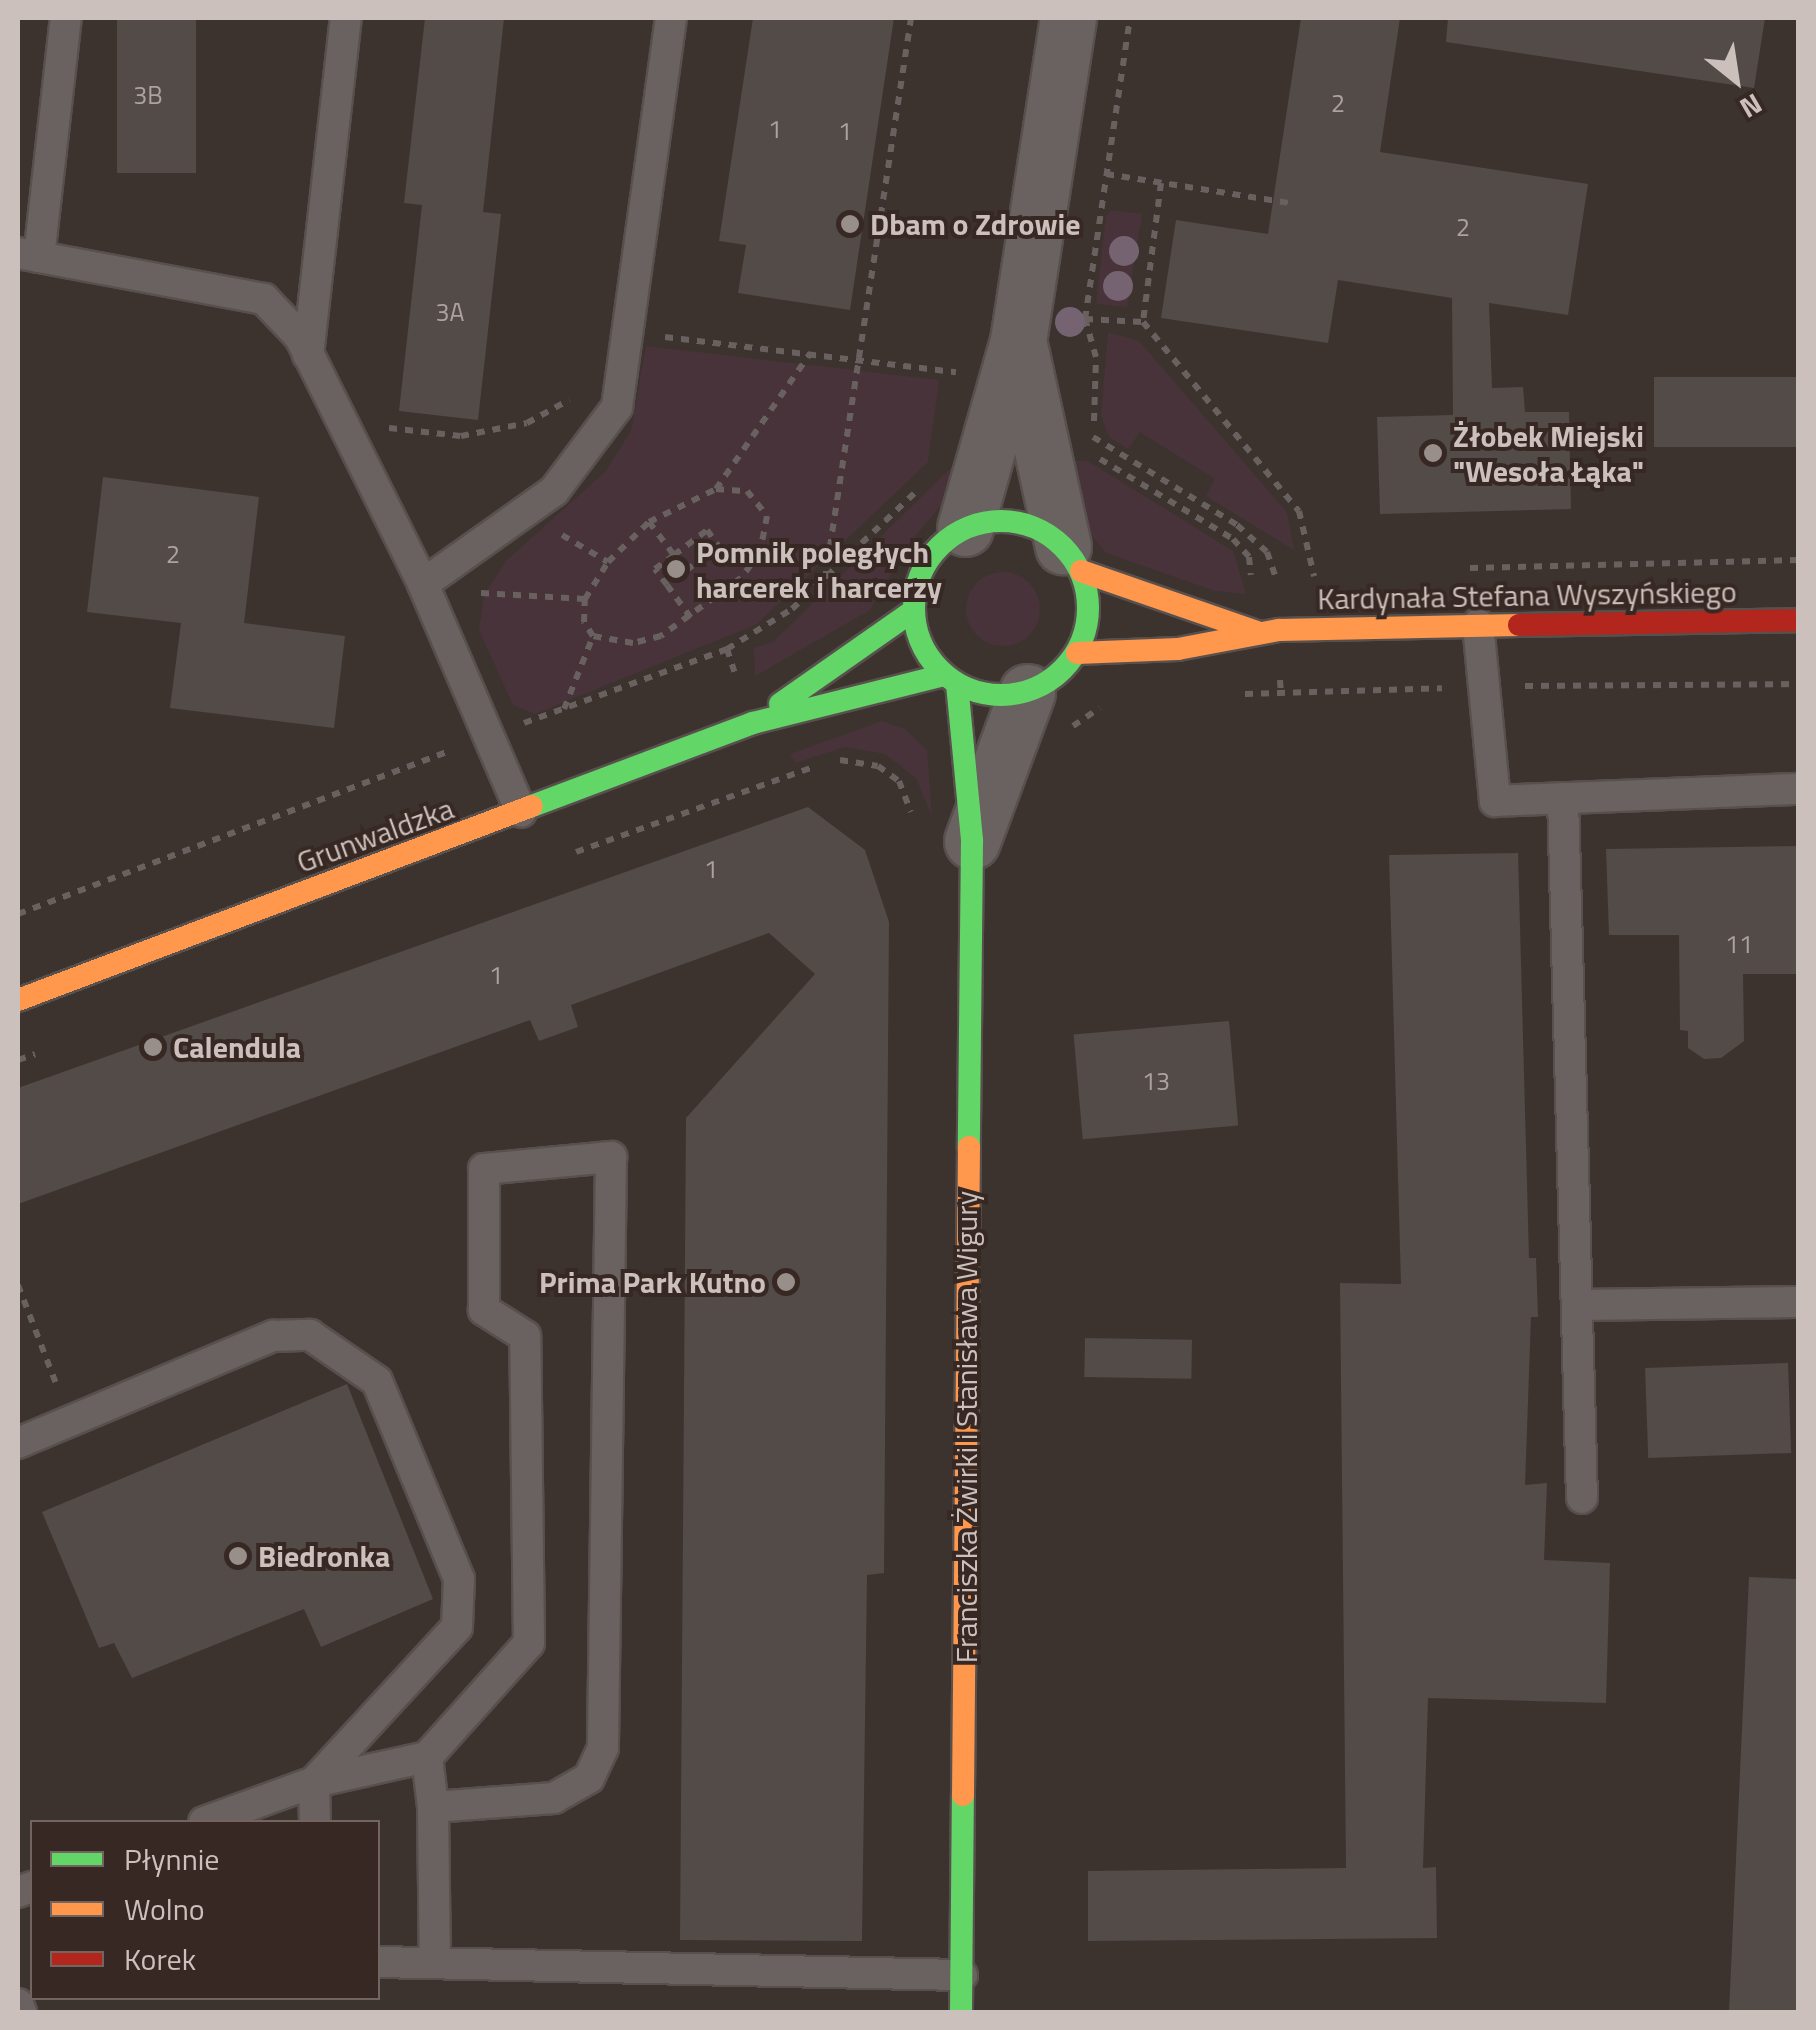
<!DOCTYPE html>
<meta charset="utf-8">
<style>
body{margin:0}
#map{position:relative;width:1816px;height:2030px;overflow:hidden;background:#3c332f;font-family:"Titillium Web",sans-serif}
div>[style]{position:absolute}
.green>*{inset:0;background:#48333a}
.round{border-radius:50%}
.building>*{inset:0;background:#524b48;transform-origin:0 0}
.path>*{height:6px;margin-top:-3px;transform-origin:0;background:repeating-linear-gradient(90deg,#68615f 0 8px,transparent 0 16px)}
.roads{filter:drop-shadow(2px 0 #57504d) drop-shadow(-2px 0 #57504d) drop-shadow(0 2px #57504d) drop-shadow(0 -2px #57504d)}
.lane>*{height:30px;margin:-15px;padding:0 15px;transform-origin:15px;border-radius:15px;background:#6a6260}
.street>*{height:55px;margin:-27.5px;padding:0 27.5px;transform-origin:27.5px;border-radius:27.5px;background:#6a6260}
.fast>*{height:22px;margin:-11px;padding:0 11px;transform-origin:11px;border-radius:11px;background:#63d668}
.fast>.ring{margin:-11px;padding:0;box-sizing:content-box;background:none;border:22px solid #63d668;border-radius:50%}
.slow>*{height:22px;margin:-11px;padding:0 11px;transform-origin:11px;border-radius:11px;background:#ff974d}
.jam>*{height:22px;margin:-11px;padding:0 11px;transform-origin:11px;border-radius:11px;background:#b3261e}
.trees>*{width:30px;height:30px;margin:-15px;border-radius:50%;background:#766372}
.dots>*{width:28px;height:28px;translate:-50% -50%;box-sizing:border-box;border:5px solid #372823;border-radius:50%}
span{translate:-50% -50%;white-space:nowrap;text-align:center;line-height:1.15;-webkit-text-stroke:8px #372823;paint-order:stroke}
.number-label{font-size:25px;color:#ada39e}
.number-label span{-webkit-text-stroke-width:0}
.poi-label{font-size:30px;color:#cbc0bb;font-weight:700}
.left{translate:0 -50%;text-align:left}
.right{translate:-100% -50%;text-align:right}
.street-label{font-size:30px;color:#cbc0bb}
.frame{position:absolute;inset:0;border:20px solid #cbc0bb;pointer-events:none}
.legend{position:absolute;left:30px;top:1820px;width:350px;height:180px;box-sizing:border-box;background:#372823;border:2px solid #726560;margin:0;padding:12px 18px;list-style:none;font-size:30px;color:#cbc0bb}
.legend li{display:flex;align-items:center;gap:20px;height:50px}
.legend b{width:50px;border:2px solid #726560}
.north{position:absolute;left:1686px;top:30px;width:100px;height:100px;-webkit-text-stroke:8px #372823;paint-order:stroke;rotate:150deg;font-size:28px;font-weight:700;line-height:40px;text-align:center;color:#cbc0bb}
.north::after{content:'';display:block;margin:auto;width:35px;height:45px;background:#cbc0bb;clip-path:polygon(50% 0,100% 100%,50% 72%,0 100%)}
</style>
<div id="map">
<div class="green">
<i style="clip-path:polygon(1112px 210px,1142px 214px,1127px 307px,1096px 304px,1106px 216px)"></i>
<i style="clip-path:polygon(1108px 332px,1139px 341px,1266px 488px,1287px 512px,1294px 550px,1206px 496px,1215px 479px,1140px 432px,1128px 449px,1109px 437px,1101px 416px)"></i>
<i style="clip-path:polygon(646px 346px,939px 380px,928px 462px,757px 624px,535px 714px,513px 705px,479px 630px,484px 595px,507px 560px,605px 472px,631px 431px)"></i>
<i style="clip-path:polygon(963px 456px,951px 493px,908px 545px,870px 610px,755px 676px,754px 648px,773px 642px)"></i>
<i style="clip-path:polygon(1063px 461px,1088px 461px,1233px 551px,1246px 594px,1215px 591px,1106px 553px,1084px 526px)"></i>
<i class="round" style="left:966px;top:572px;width:74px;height:74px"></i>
<i style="clip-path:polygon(882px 721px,905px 729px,927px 750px,932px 817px,916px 778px,885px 754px,845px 747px,795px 763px,790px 754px)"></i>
</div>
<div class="building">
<i style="left:117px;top:18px;width:79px;height:155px"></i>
<i style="clip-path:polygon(425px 18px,504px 18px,483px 212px,501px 214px,478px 420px,399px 411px,422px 205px,404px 203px)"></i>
<i style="clip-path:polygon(753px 18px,894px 18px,850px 310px,738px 293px,746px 245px,719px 241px)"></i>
<i style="clip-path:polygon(1301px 18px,1400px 18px,1380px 152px,1588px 184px,1568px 315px,1489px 303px,1492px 388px,1523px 387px,1525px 412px,1569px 412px,1571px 509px,1380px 514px,1377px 417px,1453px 415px,1452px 298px,1338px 280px,1328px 343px,1161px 318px,1176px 220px,1268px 234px)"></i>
<i style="clip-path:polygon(1448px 18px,1765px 18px,1754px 88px,1446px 42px)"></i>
<i style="left:1798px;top:377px;width:70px;height:144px;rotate:90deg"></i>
<i style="clip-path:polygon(103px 477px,259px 497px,244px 623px,345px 636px,334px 728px,170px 708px,181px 623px,87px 612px)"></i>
<i style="clip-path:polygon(808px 807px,865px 850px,889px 922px,884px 1573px,867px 1575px,862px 1941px,680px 1940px,686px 1118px,815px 974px,769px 933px,571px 1005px,578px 1027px,539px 1041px,530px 1020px,18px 1204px,18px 1088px)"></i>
<i style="clip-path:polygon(1798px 846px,1798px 974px,1743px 974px,1744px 1041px,1721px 1058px,1704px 1059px,1688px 1048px,1688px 1031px,1680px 1030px,1679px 935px,1609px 935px,1606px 849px)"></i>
<i style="clip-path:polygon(1518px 853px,1529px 1258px,1536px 1258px,1538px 1317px,1531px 1317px,1525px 1485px,1547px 1483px,1544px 1560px,1610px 1563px,1606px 1703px,1428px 1698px,1423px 1868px,1436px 1867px,1437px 1938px,1088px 1941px,1088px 1871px,1346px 1868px,1340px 1283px,1401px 1284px,1389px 855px)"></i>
<i style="left:1229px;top:1021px;width:105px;height:156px;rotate:85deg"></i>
<i style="left:1085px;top:1338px;width:107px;height:39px;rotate:1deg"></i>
<i style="left:1788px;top:1363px;width:90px;height:143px;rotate:88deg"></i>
<i style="clip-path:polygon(347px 1384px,433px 1599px,321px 1647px,304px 1609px,132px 1678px,114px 1643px,99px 1648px,42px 1512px)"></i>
<i style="clip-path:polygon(1749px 1577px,1798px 1579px,1798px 2012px,1729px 2012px)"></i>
</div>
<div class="path">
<i style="left:1106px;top:174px;width:191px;rotate:9deg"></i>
<i style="left:1161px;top:183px;width:140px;rotate:97.4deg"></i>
<i style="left:1143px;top:322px;width:245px;rotate:50.5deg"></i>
<i style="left:1299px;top:511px;width:67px;rotate:77deg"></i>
<i style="left:1085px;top:319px;width:58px;rotate:3deg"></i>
<i style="left:665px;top:337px;width:293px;rotate:6.9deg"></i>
<i style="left:1094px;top:421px;width:64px;rotate:-88.2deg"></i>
<i style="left:1096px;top:357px;width:40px;rotate:-106deg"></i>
<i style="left:1085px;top:319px;width:304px;rotate:-81.5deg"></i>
<i style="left:389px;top:428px;width:72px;rotate:6.3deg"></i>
<i style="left:461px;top:436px;width:67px;rotate:-11.1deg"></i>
<i style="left:527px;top:423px;width:48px;rotate:-28.7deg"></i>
<i style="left:1093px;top:437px;width:169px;rotate:31.4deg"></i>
<i style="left:1237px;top:525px;width:40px;rotate:42deg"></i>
<i style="left:1267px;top:552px;width:28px;rotate:71deg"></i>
<i style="left:1100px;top:459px;width:155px;rotate:31deg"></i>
<i style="left:1233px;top:539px;width:24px;rotate:48deg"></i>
<i style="left:1249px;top:557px;width:18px;rotate:84deg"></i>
<i style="left:716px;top:489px;width:31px;rotate:4deg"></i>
<i style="left:747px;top:491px;width:32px;rotate:51deg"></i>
<i style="left:767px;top:516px;width:37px;rotate:101deg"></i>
<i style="left:760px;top:552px;width:32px;rotate:126deg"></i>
<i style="left:741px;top:578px;width:99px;rotate:144.1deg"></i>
<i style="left:661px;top:636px;width:29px;rotate:166deg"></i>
<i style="left:633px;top:643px;width:41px;rotate:-170.1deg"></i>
<i style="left:593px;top:636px;width:17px;rotate:-123deg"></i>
<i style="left:584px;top:622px;width:23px;rotate:-88deg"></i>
<i style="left:585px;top:599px;width:44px;rotate:-58.1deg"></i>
<i style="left:608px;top:562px;width:57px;rotate:-44.3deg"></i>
<i style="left:649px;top:522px;width:75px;rotate:-26.2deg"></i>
<i style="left:716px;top:489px;width:165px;rotate:-55.2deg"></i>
<i style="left:649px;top:522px;width:41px;rotate:52.9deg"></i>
<i style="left:674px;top:555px;width:41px;rotate:-37.1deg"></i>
<i style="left:707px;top:530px;width:19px;rotate:55deg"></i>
<i style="left:718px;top:546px;width:64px;rotate:142.6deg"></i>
<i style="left:667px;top:585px;width:20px;rotate:-127deg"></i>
<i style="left:655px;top:569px;width:24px;rotate:-36deg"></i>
<i style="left:562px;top:535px;width:53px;rotate:30.4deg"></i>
<i style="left:1470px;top:568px;width:328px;rotate:-1.4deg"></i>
<i style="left:825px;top:579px;width:568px;rotate:-81.28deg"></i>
<i style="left:667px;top:585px;width:41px;rotate:54deg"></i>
<i style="left:481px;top:593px;width:104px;rotate:3.3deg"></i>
<i style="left:727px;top:649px;width:28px;rotate:72deg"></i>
<i style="left:1280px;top:680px;width:14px;rotate:86deg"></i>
<i style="left:1525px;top:686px;width:273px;rotate:-0.4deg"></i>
<i style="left:1245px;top:694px;width:197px;rotate:-1.7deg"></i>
<i style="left:564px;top:709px;width:79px;rotate:-68.3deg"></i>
<i style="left:524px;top:723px;width:216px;rotate:-20deg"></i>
<i style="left:727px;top:649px;width:76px;rotate:-31.6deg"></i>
<i style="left:792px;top:609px;width:175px;rotate:-43.4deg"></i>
<i style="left:1073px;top:726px;width:32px;rotate:-34deg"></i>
<i style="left:840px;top:760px;width:38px;rotate:9deg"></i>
<i style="left:878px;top:766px;width:26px;rotate:36deg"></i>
<i style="left:899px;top:781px;width:33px;rotate:69deg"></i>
<i style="left:576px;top:852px;width:253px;rotate:-19.7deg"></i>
<i style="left:18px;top:914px;width:463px;rotate:-20.7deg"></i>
<i style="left:18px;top:1060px;width:18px;rotate:-19deg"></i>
<i style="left:18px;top:1285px;width:108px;rotate:68.9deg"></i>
</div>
<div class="roads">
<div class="lane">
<i style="left:18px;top:253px;width:250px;rotate:10.6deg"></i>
<i style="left:264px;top:299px;width:52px;rotate:46.5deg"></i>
<i style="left:300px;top:337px;width:276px;rotate:63.5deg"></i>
<i style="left:423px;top:584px;width:248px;rotate:66.7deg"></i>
<i style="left:39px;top:257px;width:241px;rotate:-83.6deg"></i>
<i style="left:308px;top:355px;width:339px;rotate:-83.6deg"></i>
<i style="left:423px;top:584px;width:161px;rotate:-35.4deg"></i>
<i style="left:554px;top:491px;width:105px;rotate:-53.1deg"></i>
<i style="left:617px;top:407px;width:393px;rotate:-82.1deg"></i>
<i style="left:1478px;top:624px;width:178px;rotate:84.5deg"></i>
<i style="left:1495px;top:801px;width:303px;rotate:-2.3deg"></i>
<i style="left:1563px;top:798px;width:700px;rotate:88.45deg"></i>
<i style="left:1577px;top:1305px;width:221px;rotate:-0.8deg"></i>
<i style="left:18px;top:1443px;width:277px;rotate:-22.8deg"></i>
<i style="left:273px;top:1336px;width:37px;rotate:-2deg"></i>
<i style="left:310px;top:1335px;width:81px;rotate:34.5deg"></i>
<i style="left:377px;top:1381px;width:214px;rotate:67.5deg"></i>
<i style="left:459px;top:1579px;width:48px;rotate:92.4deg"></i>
<i style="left:457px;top:1627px;width:211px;rotate:132.7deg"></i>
<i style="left:314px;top:1782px;width:116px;rotate:-12.5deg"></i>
<i style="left:433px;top:1807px;width:50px;rotate:-96.8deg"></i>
<i style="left:427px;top:1757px;width:153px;rotate:-48.2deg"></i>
<i style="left:529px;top:1643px;width:307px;rotate:-90.7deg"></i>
<i style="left:525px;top:1336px;width:49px;rotate:-147.6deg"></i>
<i style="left:484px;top:1310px;width:141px;rotate:-90deg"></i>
<i style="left:484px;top:1169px;width:128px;rotate:-5.4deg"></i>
<i style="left:611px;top:1157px;width:591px;rotate:90.78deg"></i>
<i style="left:603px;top:1748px;width:33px;rotate:115deg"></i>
<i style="left:589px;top:1778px;width:40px;rotate:150.3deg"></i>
<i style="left:554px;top:1798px;width:121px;rotate:175.7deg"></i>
<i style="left:433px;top:1807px;width:156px;rotate:89.3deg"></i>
<i style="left:204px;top:1822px;width:117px;rotate:-20deg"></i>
<i style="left:314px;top:1782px;width:40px;rotate:88.6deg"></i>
<i style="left:18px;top:1892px;width:15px;rotate:-20deg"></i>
<i style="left:378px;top:1962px;width:584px;rotate:1.28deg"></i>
<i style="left:18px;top:2004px;width:9px;rotate:69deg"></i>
</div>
<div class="street">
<i style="left:1020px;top:349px;width:202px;rotate:77.7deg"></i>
<i style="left:965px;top:528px;width:194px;rotate:-74.2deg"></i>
<i style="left:1018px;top:341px;width:327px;rotate:-81.2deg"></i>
<i style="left:972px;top:841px;width:159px;rotate:-69.7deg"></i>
</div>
<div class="fast">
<i class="ring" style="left:914px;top:521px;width:152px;height:152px"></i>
<i style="left:957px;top:684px;width:158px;rotate:84.5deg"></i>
<i style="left:972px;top:841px;width:306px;rotate:90.6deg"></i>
<i style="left:780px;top:704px;width:162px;rotate:-35deg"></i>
<i style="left:532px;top:806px;width:236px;rotate:-20.6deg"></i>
<i style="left:753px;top:723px;width:197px;rotate:-14.1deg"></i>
<i style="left:961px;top:2012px;width:217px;rotate:-89.5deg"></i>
</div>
<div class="slow">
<i style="left:1081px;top:571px;width:186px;rotate:19.1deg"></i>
<i style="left:1077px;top:653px;width:101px;rotate:-2.3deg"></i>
<i style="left:1178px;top:649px;width:103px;rotate:-10.7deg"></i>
<i style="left:1279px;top:630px;width:240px;rotate:-1.2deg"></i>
<i style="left:18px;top:1000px;width:549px;rotate:-20.68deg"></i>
<i style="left:963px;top:1795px;width:648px;rotate:-89.47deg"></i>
</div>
<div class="jam">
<i style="left:1519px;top:625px;width:279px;rotate:-1deg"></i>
</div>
</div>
<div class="trees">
<i style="left:1124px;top:251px"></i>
<i style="left:1118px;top:286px"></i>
<i style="left:1070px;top:322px"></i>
</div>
<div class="dots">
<i style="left:850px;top:224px;background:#998f8a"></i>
<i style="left:1433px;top:453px;background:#998f8a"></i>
<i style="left:676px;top:569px;background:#998f8a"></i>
<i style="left:153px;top:1047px;background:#998f8a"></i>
<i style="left:786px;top:1282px;background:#998f8a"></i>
<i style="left:238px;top:1556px;background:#998f8a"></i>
</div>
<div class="number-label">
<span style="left:148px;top:95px">3B</span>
<span style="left:1338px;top:103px">2</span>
<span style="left:775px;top:129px">1</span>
<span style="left:845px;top:131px">1</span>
<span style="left:1463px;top:227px">2</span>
<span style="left:450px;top:312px">3A</span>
<span style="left:173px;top:554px">2</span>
<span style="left:711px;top:869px">1</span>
<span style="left:1739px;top:944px">11</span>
<span style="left:496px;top:975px">1</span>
<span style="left:1156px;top:1081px">13</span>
</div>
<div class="poi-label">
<span class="left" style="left:870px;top:224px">Dbam o Zdrowie</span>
<span class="left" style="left:1453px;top:453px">Żłobek Miejski<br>"Wesoła Łąka"</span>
<span class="left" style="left:696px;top:569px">Pomnik poległych<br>harcerek i harcerzy</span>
<span class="left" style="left:173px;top:1047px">Calendula</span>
<span class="right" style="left:766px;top:1282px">Prima Park Kutno</span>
<span class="left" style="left:258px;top:1556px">Biedronka</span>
</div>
<div class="street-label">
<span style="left:1527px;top:595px;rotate:-1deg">Kardynała Stefana Wyszyńskiego</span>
<span style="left:375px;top:835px;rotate:-20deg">Grunwaldzka</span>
<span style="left:966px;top:1427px;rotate:-90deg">Franciszka Żwirki i Stanisława Wigury</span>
</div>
<div class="frame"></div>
<ul class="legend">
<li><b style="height:12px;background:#63d668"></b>Płynnie</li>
<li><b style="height:12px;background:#ff974d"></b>Wolno</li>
<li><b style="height:12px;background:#b3261e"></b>Korek</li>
</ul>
<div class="north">N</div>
</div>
